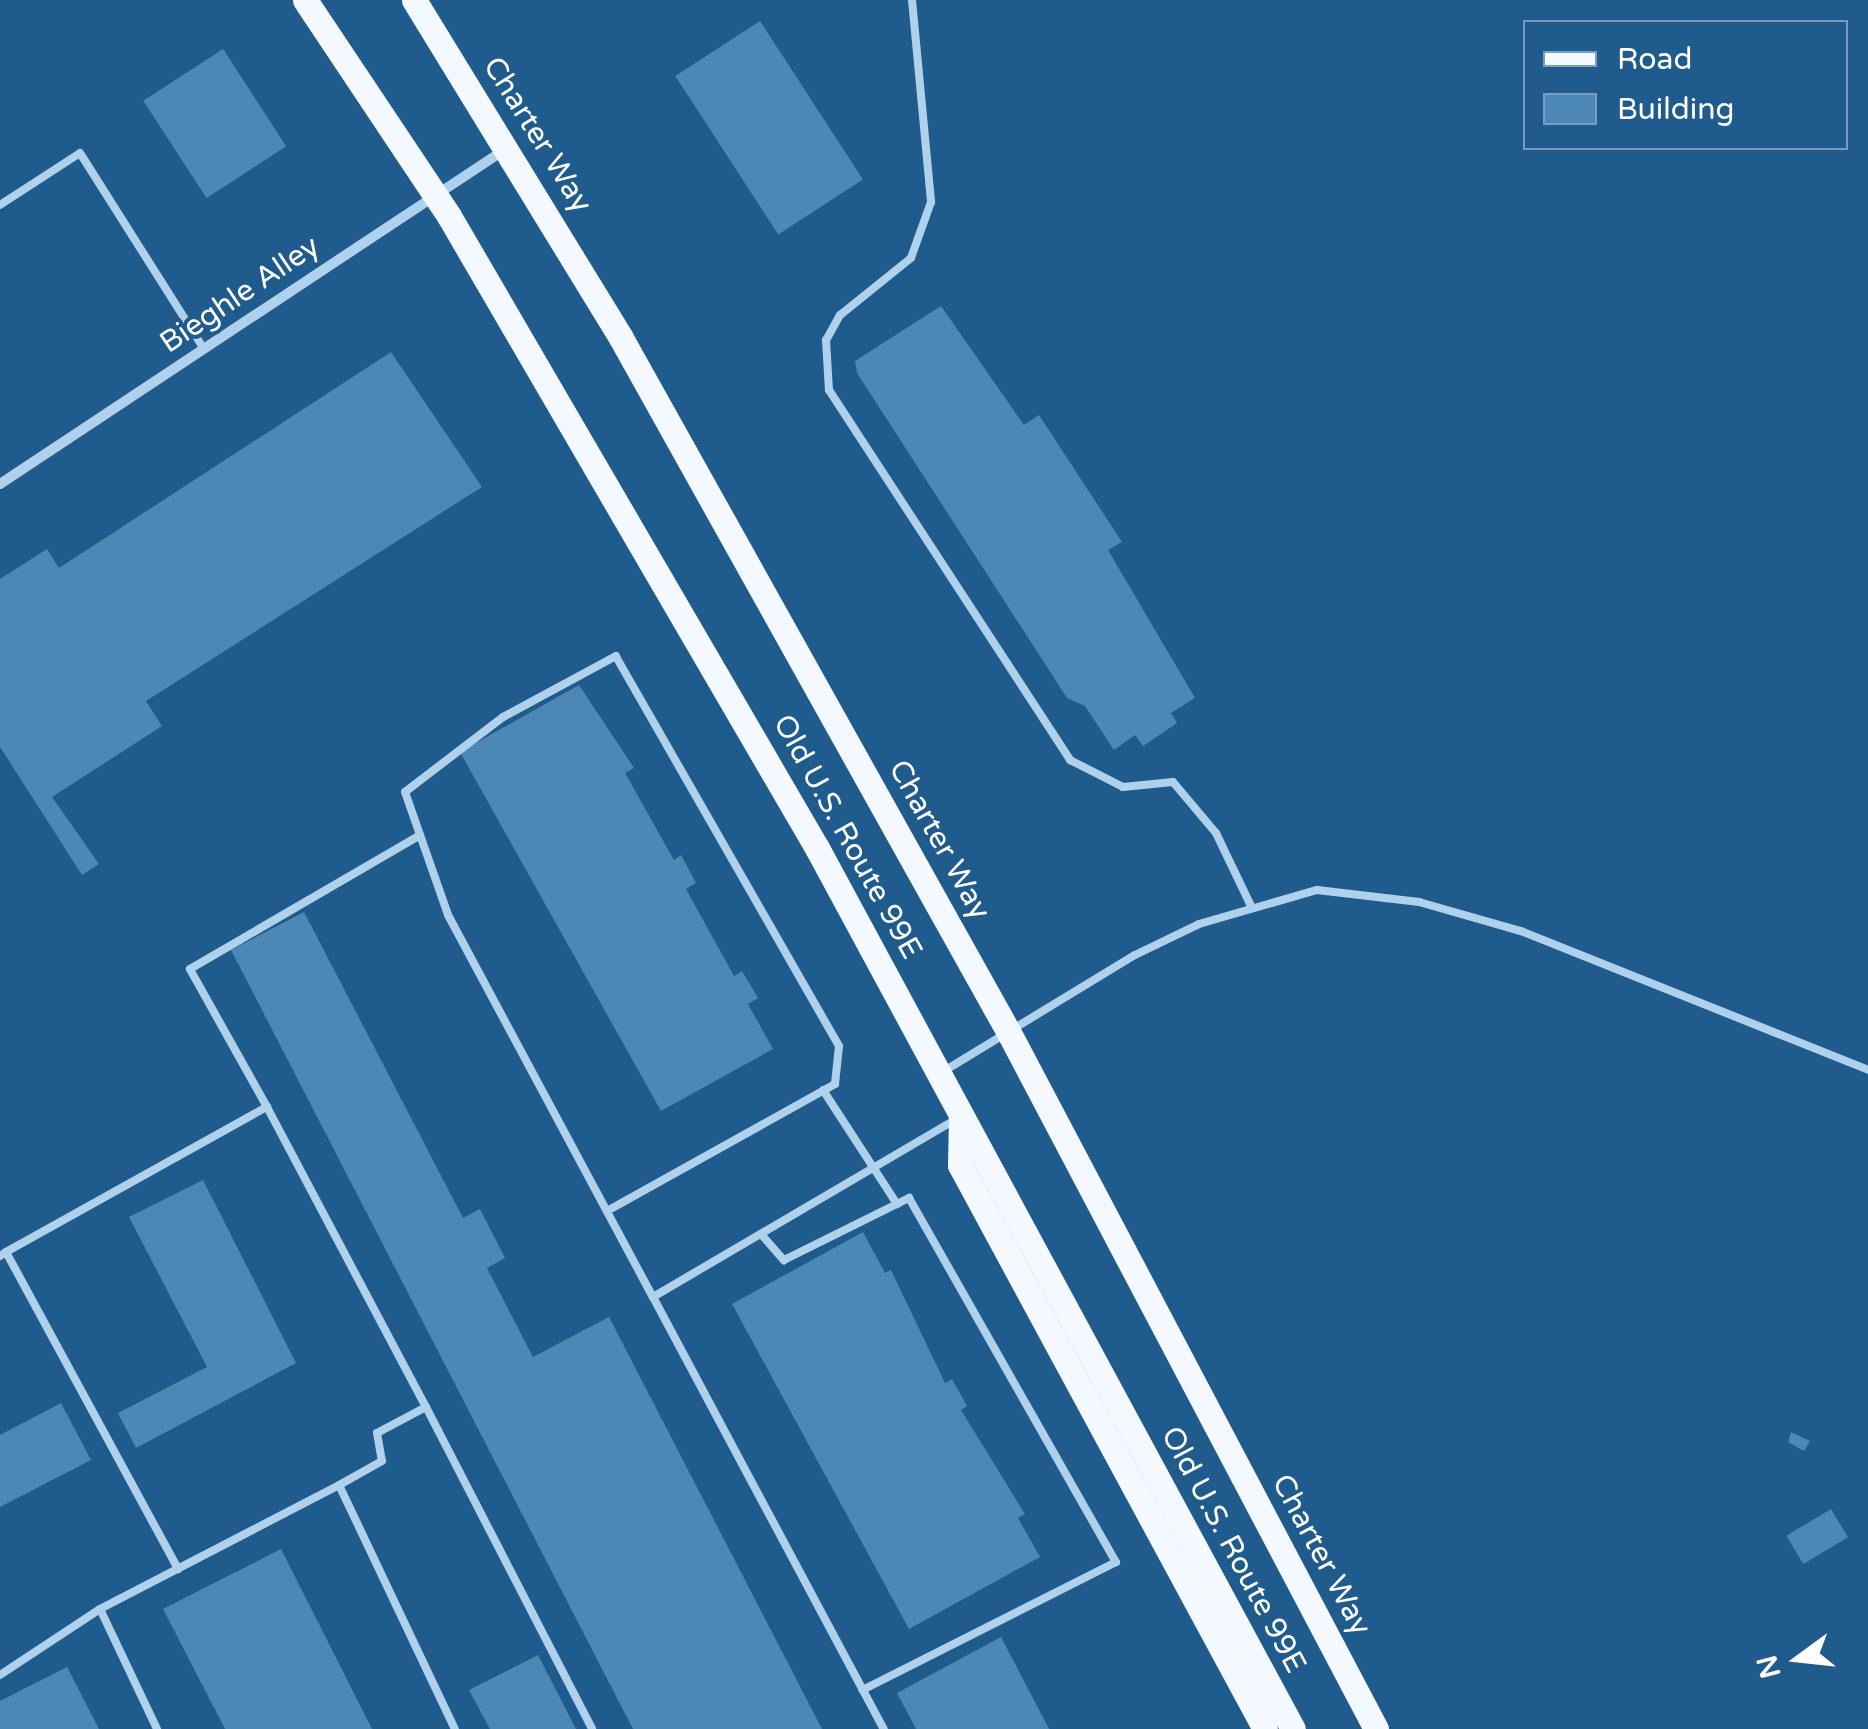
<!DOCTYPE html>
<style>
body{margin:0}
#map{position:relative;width:1868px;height:1729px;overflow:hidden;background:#205b8d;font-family:"Varela Round",sans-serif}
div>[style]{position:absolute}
.building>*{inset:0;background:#4d87b6;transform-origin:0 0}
.service>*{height:8px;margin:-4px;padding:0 4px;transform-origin:4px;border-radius:4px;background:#afd1ec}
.minor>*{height:10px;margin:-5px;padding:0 5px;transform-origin:5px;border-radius:5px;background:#afd1ec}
.primary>*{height:25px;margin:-12.5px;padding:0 12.5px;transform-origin:12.5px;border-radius:12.5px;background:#f4f9ff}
span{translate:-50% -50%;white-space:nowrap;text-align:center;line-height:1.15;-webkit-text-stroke:8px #205b8d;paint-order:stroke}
.street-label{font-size:30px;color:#fff}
.legend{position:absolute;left:1523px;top:20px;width:325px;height:130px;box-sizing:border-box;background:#205b8d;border:2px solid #799dbb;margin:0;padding:12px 18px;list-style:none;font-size:30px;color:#fff}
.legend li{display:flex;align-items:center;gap:20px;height:50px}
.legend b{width:50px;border:2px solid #799dbb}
.north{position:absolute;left:1748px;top:1609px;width:100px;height:100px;-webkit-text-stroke:8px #205b8d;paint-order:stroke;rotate:255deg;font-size:28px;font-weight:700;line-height:40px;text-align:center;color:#fff}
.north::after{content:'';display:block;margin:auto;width:35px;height:45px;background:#fff;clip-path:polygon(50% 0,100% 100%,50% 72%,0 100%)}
</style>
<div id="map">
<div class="building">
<i style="left:760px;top:21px;width:189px;height:101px;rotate:57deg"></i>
<i style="left:223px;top:49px;width:116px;height:95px;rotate:57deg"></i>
<i style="clip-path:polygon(941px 306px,1024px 425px,1039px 415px,1122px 542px,1108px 550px,1195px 698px,1171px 713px,1177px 723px,1143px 746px,1135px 735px,1114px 750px,1085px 706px,1067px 698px,857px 373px,855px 361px)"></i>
<i style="clip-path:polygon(391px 352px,482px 487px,146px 701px,162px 726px,52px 797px,99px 864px,82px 875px,0 747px,0 579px,47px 549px,59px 568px)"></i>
<i style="clip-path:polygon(579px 685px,634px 768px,625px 773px,674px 860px,681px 855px,696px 883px,686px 889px,734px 976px,742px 971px,758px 998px,748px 1004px,773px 1049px,661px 1111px,460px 752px)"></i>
<i style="clip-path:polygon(304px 912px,463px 1218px,480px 1209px,505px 1258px,487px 1268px,533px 1357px,609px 1317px,822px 1729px,633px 1729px,231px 950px)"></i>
<i style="clip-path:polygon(203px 1180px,296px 1363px,136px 1448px,118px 1413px,207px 1367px,129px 1217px)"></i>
<i style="clip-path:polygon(863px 1232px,885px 1273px,891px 1270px,945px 1383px,952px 1379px,967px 1406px,961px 1410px,1025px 1514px,1018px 1518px,1040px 1557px,909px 1629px,732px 1304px)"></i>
<i style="clip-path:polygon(61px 1403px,91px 1460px,0 1507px,0 1435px)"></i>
<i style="clip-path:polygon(1791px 1432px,1810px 1441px,1804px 1451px,1788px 1442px)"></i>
<i style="left:1831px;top:1509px;width:33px;height:52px;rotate:59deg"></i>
<i style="clip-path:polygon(281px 1549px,372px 1729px,225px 1729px,163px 1609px)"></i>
<i style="clip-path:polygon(1001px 1637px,1049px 1729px,916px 1729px,897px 1693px)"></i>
<i style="clip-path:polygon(538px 1655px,576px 1729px,490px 1729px,469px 1690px)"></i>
<i style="clip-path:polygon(67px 1667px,99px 1729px,0 1729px,0 1701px)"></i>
</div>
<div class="service">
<i style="left:912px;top:0;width:203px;rotate:84.6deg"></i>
<i style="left:931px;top:202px;width:59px;rotate:109.7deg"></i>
<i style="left:911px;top:258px;width:91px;rotate:141.2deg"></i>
<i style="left:840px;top:315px;width:29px;rotate:119deg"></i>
<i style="left:826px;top:340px;width:50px;rotate:86.6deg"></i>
<i style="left:829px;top:390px;width:442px;rotate:56.9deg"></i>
<i style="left:1070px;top:760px;width:59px;rotate:27deg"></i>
<i style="left:1123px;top:787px;width:50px;rotate:-5.7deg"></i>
<i style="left:1173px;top:782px;width:67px;rotate:49.9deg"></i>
<i style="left:1216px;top:833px;width:81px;rotate:64.4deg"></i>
<i style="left:0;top:205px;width:95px;rotate:-33deg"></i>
<i style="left:80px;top:153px;width:232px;rotate:57.7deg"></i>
<i style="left:944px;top:1071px;width:223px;rotate:-31.3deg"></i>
<i style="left:1135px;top:955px;width:71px;rotate:-25.8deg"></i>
<i style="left:1199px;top:924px;width:123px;rotate:-16.1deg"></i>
<i style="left:1317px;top:890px;width:103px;rotate:6.7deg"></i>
<i style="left:1419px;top:902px;width:106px;rotate:15.9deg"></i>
<i style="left:1521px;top:931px;width:374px;rotate:21.8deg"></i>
<i style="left:823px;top:1090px;width:136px;rotate:57deg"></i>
<i style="left:267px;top:1107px;width:158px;rotate:-119.2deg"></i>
<i style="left:190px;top:969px;width:266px;rotate:-30.2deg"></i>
<i style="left:607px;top:1211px;width:261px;rotate:-29.1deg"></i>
<i style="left:835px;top:1084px;width:38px;rotate:-84deg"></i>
<i style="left:839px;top:1046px;width:449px;rotate:-119.8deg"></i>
<i style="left:616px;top:656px;width:128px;rotate:151.6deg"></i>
<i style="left:503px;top:717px;width:123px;rotate:142.6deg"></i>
<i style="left:405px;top:792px;width:130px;rotate:70.7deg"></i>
<i style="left:448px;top:915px;width:434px;rotate:61.8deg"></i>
<i style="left:653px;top:1297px;width:351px;rotate:-30.4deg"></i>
<i style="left:761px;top:1234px;width:35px;rotate:49deg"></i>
<i style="left:784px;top:1260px;width:140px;rotate:-26.4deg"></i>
<i style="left:909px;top:1198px;width:419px;rotate:60.4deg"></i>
<i style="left:1116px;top:1562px;width:284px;rotate:153.2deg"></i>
<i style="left:6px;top:1252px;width:299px;rotate:-29.1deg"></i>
<i style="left:267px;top:1107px;width:340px;rotate:62.1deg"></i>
<i style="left:426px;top:1407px;width:55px;rotate:152deg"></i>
<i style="left:377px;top:1433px;width:28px;rotate:80deg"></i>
<i style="left:382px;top:1461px;width:49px;rotate:150.8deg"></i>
<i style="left:0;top:1256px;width:7px;rotate:-34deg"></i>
<i style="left:6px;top:1252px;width:361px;rotate:61.5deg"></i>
<i style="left:653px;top:1297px;width:490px;rotate:61.9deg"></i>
<i style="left:426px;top:1407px;width:362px;rotate:62.7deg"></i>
<i style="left:0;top:1675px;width:120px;rotate:-33.4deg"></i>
<i style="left:157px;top:1729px;width:133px;rotate:-115.4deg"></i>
<i style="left:100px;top:1609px;width:269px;rotate:-27.4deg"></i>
<i style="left:339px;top:1485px;width:270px;rotate:64.6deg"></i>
</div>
<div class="minor">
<i style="left:0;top:484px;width:605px;rotate:-33.53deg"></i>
</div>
<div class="primary">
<i style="left:305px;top:0;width:260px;rotate:56.3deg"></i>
<i style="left:449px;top:216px;width:731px;rotate:59.79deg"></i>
<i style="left:817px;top:848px;width:1001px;rotate:61.62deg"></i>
<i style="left:414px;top:0;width:396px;rotate:58.5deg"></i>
<i style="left:621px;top:338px;width:794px;rotate:60.82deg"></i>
<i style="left:1008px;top:1031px;width:789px;rotate:62.2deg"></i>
<i style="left:961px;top:1116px;width:49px;rotate:91.2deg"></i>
<i style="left:960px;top:1165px;width:641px;rotate:61.6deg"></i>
</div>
<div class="street-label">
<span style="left:537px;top:135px;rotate:58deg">Charter Way</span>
<span style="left:240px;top:295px;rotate:-34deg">Bieghle Alley</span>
<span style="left:847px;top:837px;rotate:61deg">Old U.S. Route 99E</span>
<span style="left:939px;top:840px;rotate:61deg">Charter Way</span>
<span style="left:1233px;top:1550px;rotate:62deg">Old U.S. Route 99E</span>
<span style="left:1321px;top:1555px;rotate:62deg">Charter Way</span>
</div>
<ul class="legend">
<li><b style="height:12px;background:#f4f9ff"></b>Road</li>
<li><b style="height:28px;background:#4d87b6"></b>Building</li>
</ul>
<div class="north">N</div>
</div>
